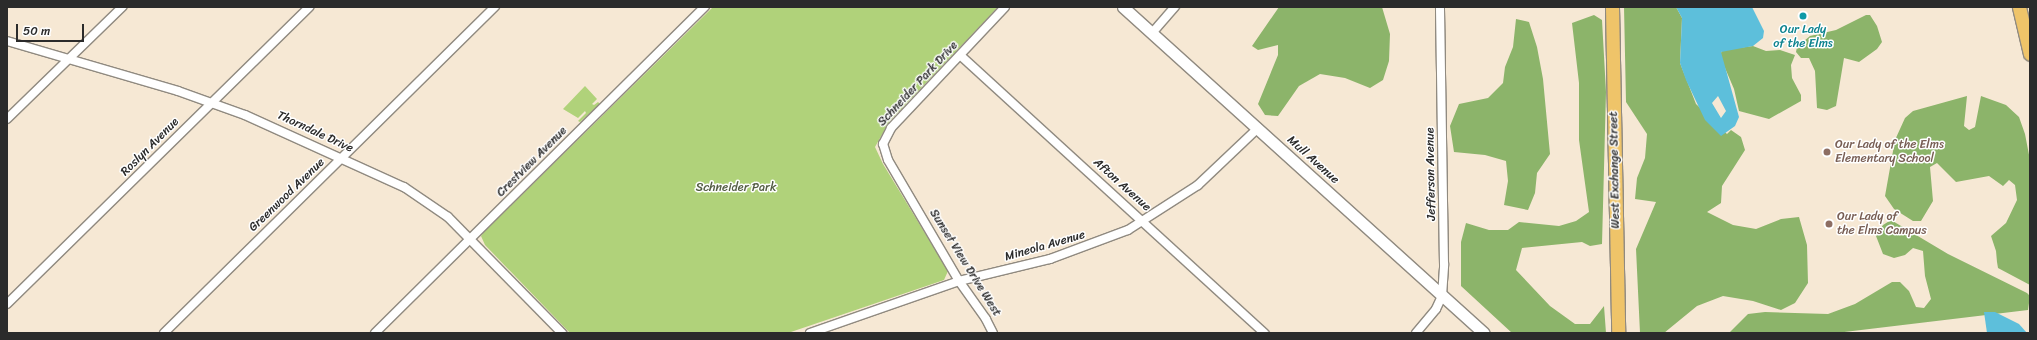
<!DOCTYPE html>
<style>
body{margin:0}
#map{position:relative;width:2037px;height:340px;overflow:hidden;background:#f6e8d4;font-family:Sriracha,sans-serif}
div>[style]{position:absolute}
.green>*{inset:0;background:#b0d27a}
.forest>*{inset:0;background:#8cb46a}
.water>*{inset:0;background:#5dbfdb}
.roads{filter:drop-shadow(1px 0 #908a80) drop-shadow(-1px 0 #908a80) drop-shadow(0 1px #908a80) drop-shadow(0 -1px #908a80)}
.minor>*{height:8px;margin:-4px;padding:0 4px;transform-origin:4px;border-radius:4px;background:#fff}
.tertiary>*{height:11px;margin:-5.5px;padding:0 5.5px;transform-origin:5.5px;border-radius:5.5px;background:#fff}
.primary>*{height:13px;margin:-6.5px;padding:0 6.5px;transform-origin:6.5px;border-radius:6.5px;background:#efc469}
.dots>*{width:11px;height:11px;translate:-50% -50%;box-sizing:border-box;border:2px solid #fff;border-radius:50%}
span{translate:-50% -50%;white-space:nowrap;text-align:center;line-height:1.15;-webkit-text-stroke:3px #fff;paint-order:stroke}
.culture-label{font-size:12px;color:#0d838f}
.street-label{font-size:12px;color:#2b2b2b}
.education-label{font-size:12px;color:#785e54}
.left{translate:0 -50%;text-align:left}
.park-label{font-size:12px;color:#535d43}
.frame{position:absolute;inset:0;border:8px solid #2b2b2b;pointer-events:none}
.scale{position:absolute;left:16px;top:24px;width:68px;height:18px;box-sizing:border-box;border:2px solid #2b2b2b;border-top:0;padding-left:5px;font-size:12px;line-height:14px;white-space:nowrap;color:#2b2b2b;-webkit-text-stroke:3px #fff;paint-order:stroke}
</style>
<div id="map">
<div class="green">
<i style="clip-path:polygon(713px 7px,998px 7px,889px 122px,875px 147px,883px 164px,948px 271px,944px 280px,788px 333px,570px 333px,485px 245px,481px 236px,484px 232px)"></i>
<i style="clip-path:polygon(585px 86px,597px 99px,592px 104px,594px 105px,598px 102px,600px 104px,580px 122px,578px 121px,586px 113px,585px 111px,578px 118px,563px 109px)"></i>
</div>
<div class="forest">
<i style="clip-path:polygon(1279px 7px,1382px 7px,1390px 34px,1389px 61px,1383px 80px,1370px 88px,1345px 78px,1320px 74px,1299px 86px,1278px 116px,1265px 115px,1258px 104px,1278px 55px,1278px 45px,1258px 50px,1252px 46px)"></i>
<i style="clip-path:polygon(1624px 7px,1676px 7px,1682px 18px,1680px 63px,1696px 104px,1727px 134px,1731px 130px,1741px 137px,1745px 150px,1722px 186px,1721px 203px,1707px 212px,1733px 225px,1756px 229px,1781px 219px,1799px 217px,1807px 245px,1808px 283px,1795px 303px,1781px 310px,1753px 301px,1723px 296px,1697px 306px,1664px 333px,1640px 333px,1636px 249px,1656px 202px,1635px 199px,1637px 178px,1645px 158px,1647px 134px,1626px 102px)"></i>
<i style="clip-path:polygon(1594px 15px,1602px 20px,1606px 92px,1602px 244px,1590px 246px,1582px 242px,1522px 248px,1516px 270px,1550px 306px,1575px 324px,1590px 324px,1604px 306px,1606px 333px,1512px 333px,1461px 286px,1461px 242px,1466px 223px,1489px 230px,1508px 230px,1519px 222px,1559px 226px,1576px 221px,1589px 212px,1579px 140px,1579px 83px,1572px 23px)"></i>
<i style="clip-path:polygon(1866px 15px,1870px 15px,1877px 26px,1882px 42px,1877px 49px,1859px 62px,1844px 58px,1836px 106px,1827px 110px,1817px 108px,1815px 71px,1809px 58px,1801px 58px,1796px 52px,1797px 47px,1810px 36px,1836px 30px)"></i>
<i style="clip-path:polygon(1516px 19px,1529px 22px,1537px 47px,1543px 79px,1550px 154px,1537px 173px,1535px 193px,1528px 210px,1504px 205px,1508px 181px,1506px 161px,1485px 155px,1454px 152px,1450px 126px,1459px 104px,1488px 98px,1503px 83px,1505px 67px,1513px 47px)"></i>
<i style="clip-path:polygon(1753px 46px,1766px 51px,1780px 50px,1795px 55px,1791px 65px,1792px 78px,1801px 95px,1801px 101px,1769px 119px,1739px 111px,1734px 89px,1722px 61px,1720px 54px,1723px 50px)"></i>
<i style="clip-path:polygon(1967px 96px,1964px 126px,1969px 130px,1975px 127px,1981px 96px,2006px 105px,2019px 117px,2025px 134px,2030px 160px,2030px 285px,1998px 268px,1997px 262px,1996px 251px,1991px 236px,2006px 223px,2017px 200px,2015px 185px,2009px 180px,2003px 186px,1989px 176px,1956px 182px,1937px 163px,1930px 167px,1933px 201px,1921px 221px,1913px 221px,1894px 209px,1885px 196px,1895px 140px,1905px 118px,1913px 111px)"></i>
<i style="clip-path:polygon(1891px 220px,1948px 254px,2027px 293px,2030px 296px,2028px 310px,1836px 333px,1729px 333px,1748px 314px,1765px 312px,1828px 314px,1855px 304px,1892px 282px,1900px 282px,1909px 291px,1916px 307px,1924px 308px,1931px 299px,1925px 276px,1923px 251px,1913px 248px,1905px 255px,1894px 258px,1883px 254px,1876px 236px,1883px 225px)"></i>
</div>
<div class="water">
<i style="clip-path:polygon(evenodd,1676px 7px,1752px 7px,1764px 31px,1763px 38px,1753px 46px,1721px 52px,1739px 117px,1735px 126px,1721px 136px,1705px 120px,1686px 80px,1680px 63px,1682px 18px,1676px 7px,1718px 96px,1726px 111px,1721px 118px,1712px 103px,1718px 96px)"></i>
<i style="clip-path:polygon(1984px 312px,1995px 312px,2019px 324px,2027px 333px,1987px 333px)"></i>
</div>
<div class="roads">
<div class="minor">
<i style="left:1152px;top:33px;width:35px;rotate:-49deg"></i>
<i style="left:7px;top:41px;width:178px;rotate:16.3deg"></i>
<i style="left:178px;top:91px;width:71px;rotate:19.7deg"></i>
<i style="left:245px;top:115px;width:175px;rotate:24.4deg"></i>
<i style="left:404px;top:187px;width:53px;rotate:34.3deg"></i>
<i style="left:448px;top:217px;width:163px;rotate:45.5deg"></i>
<i style="left:961px;top:56px;width:411px;rotate:42.4deg"></i>
<i style="left:7px;top:119px;width:161px;rotate:-44.2deg"></i>
<i style="left:7px;top:304px;width:424px;rotate:-44.5deg"></i>
<i style="left:164px;top:333px;width:465px;rotate:-44.6deg"></i>
<i style="left:375px;top:333px;width:464px;rotate:-44.7deg"></i>
<i style="left:810px;top:333px;width:158px;rotate:-19.2deg"></i>
<i style="left:959px;top:281px;width:94px;rotate:-13.6deg"></i>
<i style="left:1050px;top:259px;width:83px;rotate:-20.4deg"></i>
<i style="left:1128px;top:230px;width:83px;rotate:-32.7deg"></i>
<i style="left:1198px;top:185px;width:83px;rotate:-43.5deg"></i>
<i style="left:993px;top:333px;width:16px;rotate:-117deg"></i>
<i style="left:986px;top:319px;width:47px;rotate:-125.4deg"></i>
<i style="left:959px;top:281px;width:140px;rotate:-120.4deg"></i>
<i style="left:888px;top:160px;width:17px;rotate:-107deg"></i>
<i style="left:883px;top:144px;width:18px;rotate:-63deg"></i>
<i style="left:891px;top:128px;width:166px;rotate:-46.7deg"></i>
<i style="left:1416px;top:333px;width:31px;rotate:-50deg"></i>
<i style="left:1436px;top:309px;width:14px;rotate:-65deg"></i>
<i style="left:1442px;top:296px;width:32px;rotate:-86deg"></i>
<i style="left:1444px;top:264px;width:257px;rotate:-90.9deg"></i>
</div>
<div class="tertiary">
<i style="left:1123px;top:7px;width:486px;rotate:42.1deg"></i>
</div>
<div class="primary">
<i style="left:1612px;top:7px;width:326px;rotate:88.9deg"></i>
<i style="left:2019px;top:7px;width:48px;rotate:76.8deg"></i>
</div>
</div>
<div class="dots">
<i style="left:1803px;top:16px;background:#0f9aa8"></i>
<i style="left:1827px;top:152px;background:#8d6e63"></i>
<i style="left:1829px;top:224px;background:#8d6e63"></i>
</div>
<div class="culture-label">
<span style="left:1803px;top:37px">Our Lady<br>of the Elms</span>
</div>
<div class="street-label">
<span style="left:918px;top:84px;rotate:-47deg">Schneider Park Drive</span>
<span style="left:315px;top:132px;rotate:25deg">Thorndale Drive</span>
<span style="left:150px;top:147px;rotate:-45deg">Roslyn Avenue</span>
<span style="left:1313px;top:160px;rotate:42deg">Mull Avenue</span>
<span style="left:532px;top:162px;rotate:-45deg">Crestview Avenue</span>
<span style="left:1615px;top:170px;rotate:-91deg">West Exchange Street</span>
<span style="left:1431px;top:174px;rotate:-91deg">Jefferson Avenue</span>
<span style="left:1122px;top:185px;rotate:42deg">Afton Avenue</span>
<span style="left:287px;top:195px;rotate:-44deg">Greenwood Avenue</span>
<span style="left:1045px;top:246px;rotate:-16deg">Mineola Avenue</span>
<span style="left:965px;top:263px;rotate:58deg">Sunset View Drive West</span>
</div>
<div class="education-label">
<span class="left" style="left:1835px;top:152px">Our Lady of the Elms<br>Elementary School</span>
<span class="left" style="left:1837px;top:224px">Our Lady of<br>the Elms Campus</span>
</div>
<div class="park-label">
<span style="left:736px;top:188px">Schneider Park</span>
</div>
<div class="frame"></div>
<div class="scale">50 m</div>
</div>
